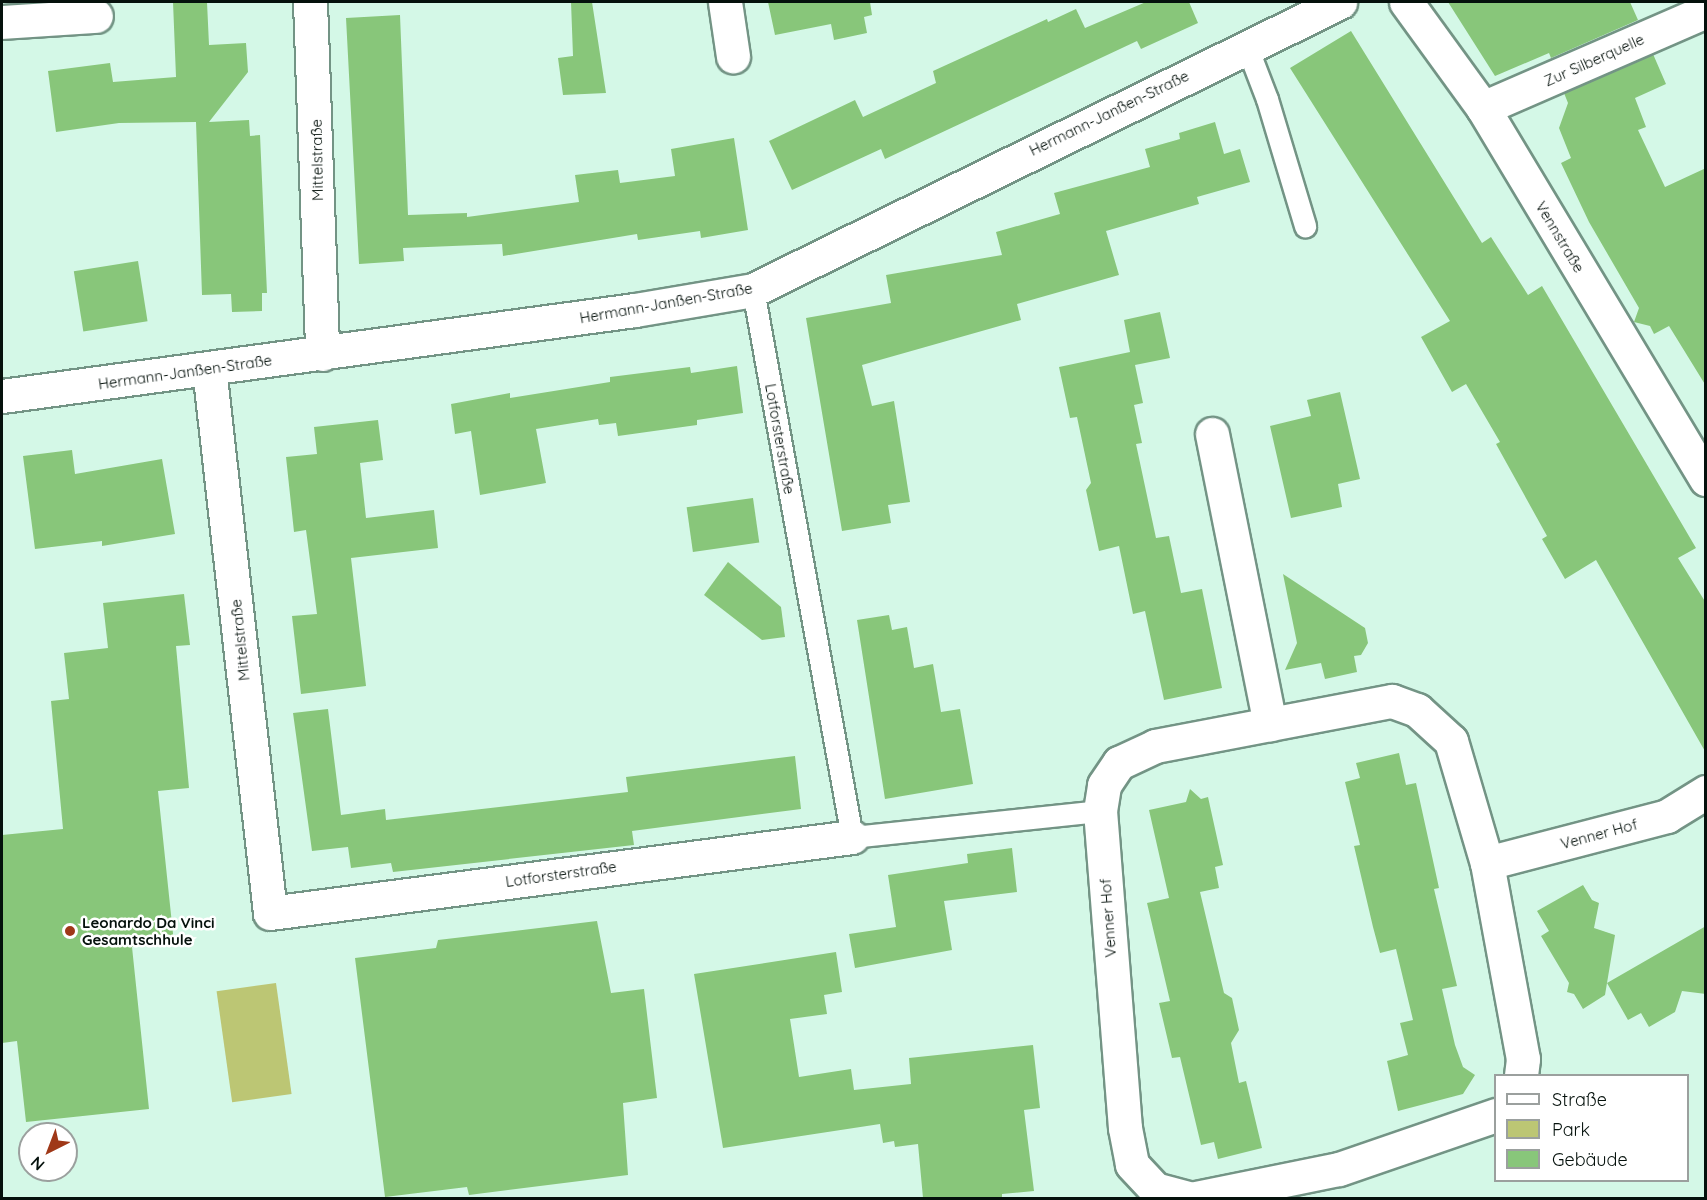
<!DOCTYPE html>
<meta charset="utf-8">
<style>
body{margin:0}
#map{position:relative;width:1707px;height:1200px;overflow:hidden;background:#d4f8e7;font-family:Quicksand,sans-serif}
div>[style]{position:absolute}
.green>*{inset:0;background:#bcc674;transform-origin:0 0}
.building>*{inset:0;background:#88c67a;transform-origin:0 0}
.roads{filter:drop-shadow(2px 0 #739485) drop-shadow(-2px 0 #739485) drop-shadow(0 2px #739485) drop-shadow(0 -2px #739485)}
.service>*{height:21px;margin:-10.5px;padding:0 10.5px;transform-origin:10.5px;border-radius:10.5px;background:#fff}
.minor>*{height:33px;margin:-16.5px;padding:0 16.5px;transform-origin:16.5px;border-radius:16.5px;background:#fff}
.dots>*{width:16px;height:16px;translate:-50% -50%;box-sizing:border-box;border:3px solid #fff;border-radius:50%}
span{translate:-50% -50%;white-space:nowrap;text-align:center;line-height:1.15;-webkit-text-stroke:5px #fff;paint-order:stroke}
.street-label{font-size:15px;color:#05110c}
.poi-label{font-size:15px;color:#05110c;font-weight:700}
.left{translate:0 -50%;text-align:left}
.frame{position:absolute;inset:0;border:3px solid #05110c;pointer-events:none}
.legend{position:absolute;left:1494px;top:1074px;width:195px;height:108px;box-sizing:border-box;background:#fff;border:2px solid #9ba09e;margin:0;padding:8px 10px;list-style:none;font-size:18px;color:#05110c}
.legend li{display:flex;align-items:center;gap:12px;height:30px}
.legend b{width:30px;border:2px solid #9ba09e}
.north{position:absolute;left:18px;top:1122px;width:60px;height:60px;box-sizing:border-box;background:#fff;border:2px solid #9ba09e;border-radius:50%;rotate:222deg;font-size:16px;font-weight:700;line-height:24px;text-align:center;color:#05110c}
.north::after{content:'';display:block;margin:auto;width:21px;height:27px;background:#9f3818;clip-path:polygon(50% 0,100% 100%,50% 72%,0 100%)}
</style>
<div id="map">
<div class="green">
<i style="left:276px;top:983px;width:112px;height:60px;rotate:82deg"></i>
</div>
<div class="building">
<i style="clip-path:polygon(173px 2px,207px 2px,209px 45px,246px 43px,248px 72px,209px 122px,249px 120px,250px 136px,260px 135px,267px 293px,262px 293px,262px 311px,232px 312px,231px 294px,202px 295px,196px 122px,119px 123px,56px 132px,48px 71px,110px 63px,113px 82px,176px 77px)"></i>
<i style="clip-path:polygon(571px 2px,592px 2px,606px 93px,563px 95px,558px 58px,573px 56px)"></i>
<i style="clip-path:polygon(768px 2px,870px 2px,872px 15px,864px 17px,867px 33px,834px 40px,831px 24px,775px 35px)"></i>
<i style="clip-path:polygon(1146px 2px,1189px 2px,1198px 23px,1141px 49px,1137px 41px,885px 159px,881px 149px,792px 190px,769px 141px,855px 100px,863px 117px,936px 83px,933px 71px,1047px 19px,1048px 22px,1076px 9px,1085px 28px)"></i>
<i style="clip-path:polygon(1448px 2px,1630px 2px,1638px 20px,1551px 58px,1549px 53px,1495px 76px)"></i>
<i style="clip-path:polygon(400px 15px,408px 215px,467px 213px,467px 217px,579px 202px,575px 175px,618px 170px,620px 183px,675px 176px,671px 149px,734px 138px,748px 230px,701px 238px,700px 231px,638px 240px,637px 234px,503px 256px,502px 244px,403px 248px,404px 261px,359px 264px,346px 18px)"></i>
<i style="clip-path:polygon(1351px 31px,1482px 243px,1491px 237px,1528px 295px,1542px 286px,1696px 548px,1678px 558px,1706px 603px,1706px 753px,1596px 560px,1565px 579px,1542px 539px,1547px 536px,1496px 444px,1500px 442px,1466px 384px,1452px 392px,1421px 337px,1450px 321px,1290px 68px)"></i>
<i style="clip-path:polygon(1653px 54px,1666px 84px,1635px 98px,1646px 127px,1638px 130px,1665px 187px,1706px 168px,1706px 386px,1669px 326px,1654px 334px,1650px 326px,1634px 322px,1639px 308px,1589px 222px,1561px 163px,1571px 158px,1559px 128px,1568px 103px,1564px 93px)"></i>
<i style="clip-path:polygon(1215px 122px,1224px 154px,1240px 149px,1250px 182px,1197px 197px,1199px 204px,1106px 231px,1119px 275px,1017px 304px,1021px 320px,862px 365px,872px 406px,894px 401px,910px 502px,888px 505px,891px 523px,842px 531px,806px 318px,891px 303px,886px 275px,1002px 255px,996px 232px,1060px 214px,1054px 193px,1150px 167px,1145px 149px,1180px 139px,1179px 133px)"></i>
<i style="left:138px;top:261px;width:61px;height:65px;rotate:81deg"></i>
<i style="clip-path:polygon(1160px 312px,1170px 358px,1135px 365px,1143px 403px,1134px 405px,1142px 443px,1136px 444px,1156px 538px,1169px 536px,1181px 593px,1202px 589px,1222px 688px,1164px 700px,1145px 611px,1133px 614px,1119px 546px,1099px 551px,1086px 490px,1091px 483px,1077px 417px,1070px 418px,1059px 367px,1130px 352px,1124px 320px)"></i>
<i style="clip-path:polygon(737px 366px,743px 413px,697px 420px,697px 425px,618px 436px,616px 423px,599px 425px,598px 419px,536px 429px,546px 483px,480px 495px,471px 431px,455px 434px,451px 404px,510px 393px,510px 398px,610px 382px,610px 377px,690px 367px,691px 373px)"></i>
<i style="clip-path:polygon(1340px 392px,1360px 479px,1338px 484px,1342px 507px,1291px 518px,1270px 426px,1311px 416px,1307px 400px)"></i>
<i style="clip-path:polygon(378px 420px,383px 460px,360px 463px,366px 518px,434px 510px,438px 548px,351px 558px,366px 686px,301px 694px,292px 616px,317px 614px,306px 530px,294px 532px,286px 457px,317px 454px,314px 427px)"></i>
<i style="clip-path:polygon(72px 450px,75px 474px,162px 459px,175px 534px,102px 546px,102px 541px,35px 549px,23px 456px)"></i>
<i style="left:753px;top:498px;width:45px;height:67px;rotate:82deg"></i>
<i style="clip-path:polygon(728px 562px,781px 607px,785px 637px,762px 640px,704px 595px)"></i>
<i style="clip-path:polygon(1283px 574px,1365px 628px,1368px 643px,1361px 655px,1354px 656px,1357px 672px,1325px 679px,1321px 663px,1285px 670px,1297px 643px)"></i>
<i style="clip-path:polygon(184px 594px,190px 645px,176px 646px,189px 788px,158px 791px,174px 943px,132px 947px,149px 1109px,26px 1122px,17px 1041px,2px 1043px,2px 835px,63px 829px,51px 701px,69px 699px,64px 653px,108px 648px,103px 603px)"></i>
<i style="clip-path:polygon(889px 615px,892px 630px,907px 627px,914px 668px,933px 664px,941px 712px,960px 709px,973px 784px,885px 799px,857px 620px)"></i>
<i style="clip-path:polygon(328px 709px,341px 815px,385px 809px,386px 820px,628px 792px,626px 777px,795px 756px,801px 809px,632px 831px,634px 845px,393px 872px,391px 863px,351px 868px,348px 847px,312px 851px,293px 713px)"></i>
<i style="clip-path:polygon(1399px 753px,1406px 785px,1416px 783px,1439px 888px,1434px 889px,1457px 986px,1442px 989px,1455px 1045px,1463px 1067px,1475px 1075px,1463px 1094px,1398px 1111px,1387px 1061px,1408px 1055px,1400px 1023px,1413px 1020px,1396px 949px,1380px 953px,1373px 927px,1354px 846px,1360px 845px,1345px 782px,1360px 778px,1356px 763px)"></i>
<i style="clip-path:polygon(1190px 789px,1201px 799px,1208px 797px,1223px 865px,1215px 867px,1219px 888px,1200px 892px,1224px 993px,1232px 998px,1239px 1030px,1231px 1043px,1239px 1083px,1246px 1081px,1262px 1148px,1218px 1159px,1214px 1142px,1201px 1145px,1180px 1057px,1172px 1058px,1159px 1003px,1170px 1001px,1147px 903px,1169px 898px,1149px 810px,1186px 802px)"></i>
<i style="clip-path:polygon(1012px 848px,1017px 892px,944px 901px,952px 950px,855px 968px,849px 934px,896px 927px,888px 875px,968px 863px,967px 854px)"></i>
<i style="clip-path:polygon(1583px 885px,1592px 900px,1599px 903px,1594px 928px,1615px 935px,1607px 983px,1706px 926px,1706px 994px,1682px 991px,1675px 1012px,1649px 1027px,1641px 1013px,1628px 1020px,1607px 983px,1605px 995px,1583px 1009px,1574px 994px,1567px 992px,1569px 983px,1541px 936px,1549px 931px,1537px 911px)"></i>
<i style="clip-path:polygon(597px 921px,611px 993px,644px 989px,657px 1098px,623px 1103px,628px 1175px,469px 1195px,467px 1187px,385px 1197px,355px 958px,436px 948px,438px 940px)"></i>
<i style="clip-path:polygon(836px 952px,842px 992px,824px 995px,827px 1014px,790px 1019px,799px 1077px,851px 1069px,854px 1090px,911px 1084px,909px 1058px,1033px 1045px,1040px 1108px,1024px 1110px,1034px 1191px,1002px 1194px,1002px 1198px,923px 1198px,918px 1144px,895px 1147px,894px 1141px,883px 1143px,880px 1124px,723px 1148px,694px 974px)"></i>
</div>
<div class="roads">
<div class="service">
<i style="left:1247px;top:47px;width:56px;rotate:69deg"></i>
<i style="left:1267px;top:99px;width:133px;rotate:73.3deg"></i>
<i style="left:753px;top:290px;width:556px;rotate:79.74deg"></i>
<i style="left:852px;top:837px;width:249px;rotate:-6deg"></i>
</div>
<div class="minor">
<i style="left:310px;top:2px;width:352px;rotate:88deg"></i>
<i style="left:725px;top:2px;width:55px;rotate:81.6deg"></i>
<i style="left:1406px;top:2px;width:131px;rotate:54deg"></i>
<i style="left:1483px;top:108px;width:433px;rotate:59deg"></i>
<i style="left:2px;top:22px;width:94px;rotate:-3.7deg"></i>
<i style="left:1483px;top:108px;width:243px;rotate:-23.5deg"></i>
<i style="left:209px;top:368px;width:548px;rotate:83.61deg"></i>
<i style="left:270px;top:913px;width:587px;rotate:-7.44deg"></i>
<i style="left:2px;top:396px;width:639px;rotate:-7.74deg"></i>
<i style="left:635px;top:310px;width:120px;rotate:-9.6deg"></i>
<i style="left:753px;top:290px;width:654px;rotate:-26.13deg"></i>
<i style="left:1212px;top:434px;width:296px;rotate:78.7deg"></i>
<i style="left:1487px;top:863px;width:186px;rotate:-14.6deg"></i>
<i style="left:1667px;top:816px;width:46px;rotate:-31.6deg"></i>
<i style="left:1188px;top:1198px;width:34px;rotate:-165deg"></i>
<i style="left:1155px;top:1189px;width:34px;rotate:-133deg"></i>
<i style="left:1132px;top:1164px;width:37px;rotate:-101deg"></i>
<i style="left:1125px;top:1128px;width:318px;rotate:-94.5deg"></i>
<i style="left:1100px;top:811px;width:26px;rotate:-81deg"></i>
<i style="left:1104px;top:785px;width:27px;rotate:-56deg"></i>
<i style="left:1119px;top:763px;width:40px;rotate:-25deg"></i>
<i style="left:1155px;top:746px;width:241px;rotate:-10.8deg"></i>
<i style="left:1392px;top:701px;width:27px;rotate:20deg"></i>
<i style="left:1417px;top:710px;width:46px;rotate:42.4deg"></i>
<i style="left:1451px;top:741px;width:127px;rotate:73.6deg"></i>
<i style="left:1487px;top:863px;width:199px;rotate:79.6deg"></i>
<i style="left:1523px;top:1059px;width:17px;rotate:97deg"></i>
<i style="left:1196px;top:1198px;width:146px;rotate:-11.5deg"></i>
<i style="left:1339px;top:1169px;width:166px;rotate:-19deg"></i>
</div>
</div>
<div class="dots">
<i style="left:70px;top:931px;background:#9f3818"></i>
</div>
<div class="street-label">
<span style="left:1594px;top:60px;rotate:-24deg">Zur Silberquelle</span>
<span style="left:1109px;top:113px;rotate:-26deg">Hermann-Janßen-Straße</span>
<span style="left:317px;top:160px;rotate:-91deg">Mittelstraße</span>
<span style="left:1560px;top:237px;rotate:59deg">Vennstraße</span>
<span style="left:666px;top:303px;rotate:-10deg">Hermann-Janßen-Straße</span>
<span style="left:185px;top:372px;rotate:-8deg">Hermann-Janßen-Straße</span>
<span style="left:780px;top:439px;rotate:80deg">Lotforsterstraße</span>
<span style="left:240px;top:640px;rotate:-96deg">Mittelstraße</span>
<span style="left:1599px;top:834px;rotate:-15deg">Venner Hof</span>
<span style="left:561px;top:874px;rotate:-8deg">Lotforsterstraße</span>
<span style="left:1108px;top:918px;rotate:-94deg">Venner Hof</span>
</div>
<div class="poi-label">
<span class="left" style="left:82px;top:931px">Leonardo Da Vinci<br>Gesamtschhule</span>
</div>
<div class="frame"></div>
<ul class="legend">
<li><b style="height:8px;background:#fff"></b>Straße</li>
<li><b style="height:16px;background:#bcc674"></b>Park</li>
<li><b style="height:16px;background:#88c67a"></b>Gebäude</li>
</ul>
<div class="north">N</div>
</div>
